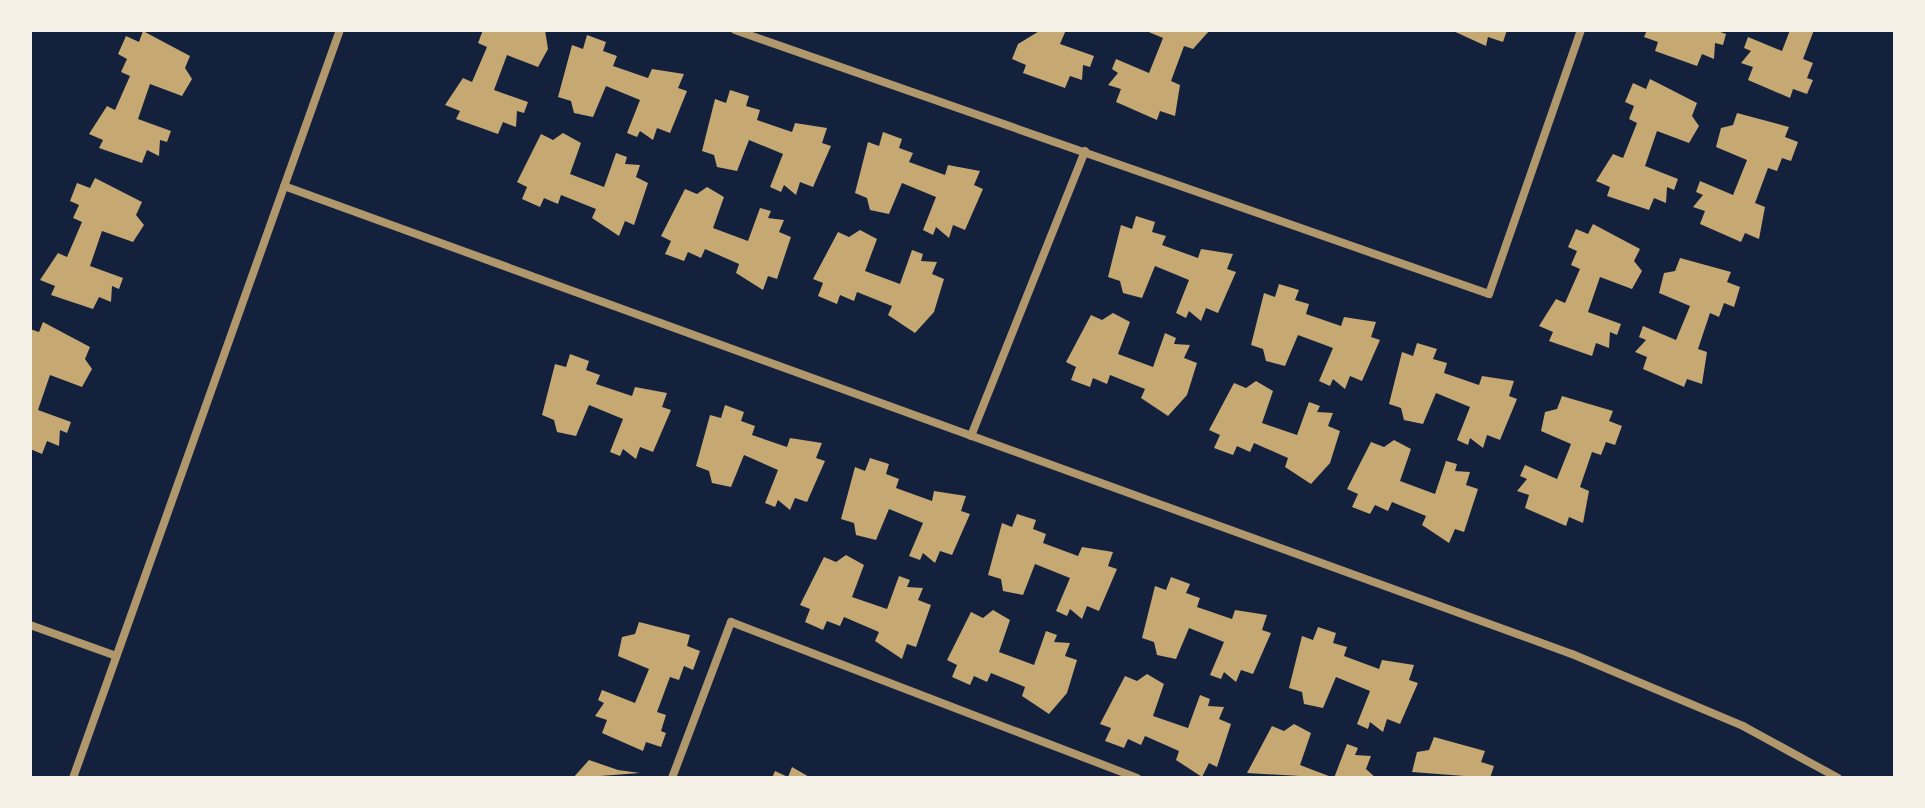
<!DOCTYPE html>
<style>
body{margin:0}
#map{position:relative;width:1925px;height:808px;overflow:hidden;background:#14213d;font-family:"Roboto Condensed",sans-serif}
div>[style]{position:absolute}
.building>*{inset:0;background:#c6a872}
.minor>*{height:8px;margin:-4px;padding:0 4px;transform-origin:4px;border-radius:4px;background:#b1986c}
span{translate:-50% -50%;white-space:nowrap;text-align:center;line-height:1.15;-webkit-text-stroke:8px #f6f1e7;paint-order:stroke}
.frame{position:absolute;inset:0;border:32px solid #f6f1e7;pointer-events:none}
</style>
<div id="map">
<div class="building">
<i style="clip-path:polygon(483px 30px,545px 30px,548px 49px,538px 67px,507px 55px,494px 90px,528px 102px,524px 113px,517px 111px,516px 127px,503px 122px,498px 134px,456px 119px,460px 111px,445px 105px,463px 78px,472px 82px,487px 47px,478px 43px)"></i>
<i style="clip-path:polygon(1041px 30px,1066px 30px,1060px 44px,1094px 56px,1090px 67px,1083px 65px,1082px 80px,1070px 76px,1065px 88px,1023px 73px,1026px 65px,1012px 59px,1018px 44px)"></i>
<i style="clip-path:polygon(1144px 30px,1210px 30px,1193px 49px,1184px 46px,1171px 81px,1180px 85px,1175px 116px,1160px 111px,1157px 120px,1116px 102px,1121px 89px,1108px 85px,1118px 73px,1112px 69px,1116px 59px,1149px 73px,1163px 38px)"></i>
<i style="clip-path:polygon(1451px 30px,1507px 30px,1503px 42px,1488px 37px,1486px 46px)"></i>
<i style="clip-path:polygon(1647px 30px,1715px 30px,1726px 34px,1723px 45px,1715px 43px,1714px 59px,1702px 54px,1697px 66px,1655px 51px,1658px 42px,1644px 37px)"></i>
<i style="clip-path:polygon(1790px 30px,1814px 30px,1803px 59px,1813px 63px,1807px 78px,1813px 80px,1807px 94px,1793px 89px,1790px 98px,1748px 80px,1753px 67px,1741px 63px,1751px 51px,1744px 48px,1748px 37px,1782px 51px)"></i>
<i style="clip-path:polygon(143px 31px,190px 56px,185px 68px,192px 79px,182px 96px,150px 84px,138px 119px,171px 131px,167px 142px,160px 140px,159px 156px,147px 150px,142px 163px,99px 148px,103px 140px,89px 134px,107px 106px,115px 110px,130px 76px,121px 72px,127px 59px,118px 54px,126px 36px,139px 42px)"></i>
<i style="clip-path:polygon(587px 35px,606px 42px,603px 51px,617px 56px,613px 66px,648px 78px,652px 69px,684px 74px,678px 88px,687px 91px,670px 133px,657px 128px,653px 140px,640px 131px,637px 137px,627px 133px,640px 100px,606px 86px,593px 117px,574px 113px,571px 101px,558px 97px,572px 45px,583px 49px)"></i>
<i style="clip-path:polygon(1650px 79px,1697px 103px,1692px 116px,1699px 126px,1689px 143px,1657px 131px,1645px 166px,1678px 179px,1674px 190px,1667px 187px,1666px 203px,1654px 198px,1649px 210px,1607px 196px,1610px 187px,1596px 181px,1613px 154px,1623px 158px,1637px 123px,1629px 119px,1634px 106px,1625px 102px,1633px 83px,1646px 89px)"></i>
<i style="clip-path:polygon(730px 90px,749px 96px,746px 106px,760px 110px,757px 120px,792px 132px,795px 123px,827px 128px,822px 143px,831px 146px,813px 187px,800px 182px,796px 195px,784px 185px,781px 192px,770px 187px,783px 154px,749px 140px,737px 171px,717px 167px,714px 155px,702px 151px,715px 99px,726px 103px)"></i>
<i style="clip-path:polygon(1737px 113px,1789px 127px,1785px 137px,1798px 142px,1791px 161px,1782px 158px,1777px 171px,1768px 168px,1755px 203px,1765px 207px,1759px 239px,1745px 233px,1741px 242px,1700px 224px,1705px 211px,1693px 207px,1703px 195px,1696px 192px,1700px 181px,1733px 195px,1747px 160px,1716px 147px,1721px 128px,1733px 125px)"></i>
<i style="clip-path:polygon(883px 132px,902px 139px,899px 148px,913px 153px,909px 162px,945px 175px,948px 165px,980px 171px,974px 185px,983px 189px,965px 230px,953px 225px,949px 238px,936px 227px,933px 235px,923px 230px,936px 197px,902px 183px,889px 214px,870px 210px,867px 198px,855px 193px,868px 142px,879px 146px)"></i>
<i style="clip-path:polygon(563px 133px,581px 143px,570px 174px,604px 187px,616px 153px,627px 157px,625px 164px,640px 165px,636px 177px,648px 183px,634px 225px,625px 221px,619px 236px,592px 218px,596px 209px,561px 195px,558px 204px,544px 198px,540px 207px,522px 199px,527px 187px,517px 182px,541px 134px,553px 140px)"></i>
<i style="clip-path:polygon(95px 178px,142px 202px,136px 215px,144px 225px,133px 242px,102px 231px,90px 266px,123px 278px,119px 289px,112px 286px,111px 302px,99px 297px,93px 309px,51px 295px,55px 286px,40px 280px,58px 253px,67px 257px,82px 222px,73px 218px,79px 205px,70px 201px,77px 183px,90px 188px)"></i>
<i style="clip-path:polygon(707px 187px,724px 197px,713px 228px,748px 241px,760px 208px,771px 211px,768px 218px,784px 220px,779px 232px,791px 237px,777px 279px,768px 276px,763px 290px,736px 273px,739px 264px,705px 249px,701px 258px,688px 252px,684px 261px,665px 254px,671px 241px,661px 236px,685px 189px,697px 194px)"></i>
<i style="clip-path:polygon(1136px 216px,1155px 222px,1152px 232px,1166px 236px,1162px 245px,1198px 258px,1201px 249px,1233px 254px,1227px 269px,1236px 272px,1218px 313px,1206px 308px,1201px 321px,1189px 311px,1186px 318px,1176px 313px,1189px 280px,1155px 266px,1142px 298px,1123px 293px,1120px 281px,1108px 277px,1121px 225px,1132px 229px)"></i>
<i style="clip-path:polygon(1593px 224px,1640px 249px,1634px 261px,1642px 271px,1632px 289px,1600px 277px,1588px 312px,1621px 324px,1617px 335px,1610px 332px,1609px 348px,1596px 343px,1592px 356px,1549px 341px,1553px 332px,1539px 326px,1556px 299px,1565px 303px,1580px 269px,1571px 265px,1577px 251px,1568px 247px,1576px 229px,1588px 234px)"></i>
<i style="clip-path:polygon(860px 230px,877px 239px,865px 271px,900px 284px,912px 250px,923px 254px,921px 261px,937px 262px,932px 274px,944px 279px,934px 312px,915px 333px,888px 315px,892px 306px,857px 292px,854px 301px,840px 295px,837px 304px,818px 296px,823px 283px,813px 279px,838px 232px,849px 237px)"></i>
<i style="clip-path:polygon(1680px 258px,1731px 272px,1727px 282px,1740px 287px,1734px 307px,1724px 303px,1719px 317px,1710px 313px,1698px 349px,1707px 352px,1702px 384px,1687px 379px,1684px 387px,1643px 369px,1647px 357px,1635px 352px,1646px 340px,1639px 337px,1643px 326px,1676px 340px,1690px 306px,1659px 293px,1664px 273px,1675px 271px)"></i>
<i style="clip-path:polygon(1279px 284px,1299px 290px,1295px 300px,1309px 304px,1306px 314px,1341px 326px,1344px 317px,1376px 322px,1371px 337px,1380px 340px,1362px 381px,1350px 376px,1345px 389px,1333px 379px,1330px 386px,1319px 381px,1333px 348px,1298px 335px,1285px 366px,1266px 361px,1263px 349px,1251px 345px,1264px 293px,1275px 297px)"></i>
<i style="clip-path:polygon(1113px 313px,1130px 322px,1118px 354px,1153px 367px,1165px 333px,1176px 338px,1174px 344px,1190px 345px,1184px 358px,1197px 363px,1187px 395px,1168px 416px,1141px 398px,1145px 389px,1110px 375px,1107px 384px,1093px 378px,1090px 387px,1071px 380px,1076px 367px,1066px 362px,1091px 315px,1102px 320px)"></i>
<i style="clip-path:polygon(43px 322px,90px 347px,85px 359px,92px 369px,82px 387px,50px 375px,38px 410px,71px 422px,67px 433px,60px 430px,59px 446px,47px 441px,42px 454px,30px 449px,30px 329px,39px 332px)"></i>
<i style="clip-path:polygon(1417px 343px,1437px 349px,1433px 359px,1447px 363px,1444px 373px,1479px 385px,1482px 376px,1514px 381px,1509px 396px,1517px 399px,1500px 440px,1487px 435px,1483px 448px,1470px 438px,1468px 445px,1457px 440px,1470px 407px,1436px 393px,1423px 424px,1404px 420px,1401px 408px,1389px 404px,1402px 352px,1413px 356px)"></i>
<i style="clip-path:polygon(570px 354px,589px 361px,586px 370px,600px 375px,596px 384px,632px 396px,635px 387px,667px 393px,662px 407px,671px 410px,653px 452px,640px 447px,636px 459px,623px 449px,620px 456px,610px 452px,623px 419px,589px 405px,576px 436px,557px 432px,554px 420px,542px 415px,555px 364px,566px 367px)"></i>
<i style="clip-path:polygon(1256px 381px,1273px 391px,1262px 423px,1297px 435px,1309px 402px,1320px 406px,1317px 412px,1333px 413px,1328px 426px,1340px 431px,1330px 463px,1311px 484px,1285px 467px,1288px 458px,1254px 443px,1250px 452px,1237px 446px,1233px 455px,1214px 448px,1220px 435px,1209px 430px,1234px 383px,1246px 388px)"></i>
<i style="clip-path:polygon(1562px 396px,1613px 411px,1609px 421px,1622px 426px,1615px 445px,1606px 442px,1601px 455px,1592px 452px,1580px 487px,1589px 491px,1583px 523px,1569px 517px,1566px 526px,1525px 508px,1529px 495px,1517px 491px,1527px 479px,1520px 476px,1525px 465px,1557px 479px,1571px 444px,1541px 431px,1545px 412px,1557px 409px)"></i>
<i style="clip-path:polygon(725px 405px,744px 412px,741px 421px,755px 426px,752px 435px,787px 447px,790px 438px,822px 443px,816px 458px,825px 461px,807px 502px,795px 498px,790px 510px,778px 500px,775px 507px,765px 503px,778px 470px,744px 455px,731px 487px,712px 483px,709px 471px,696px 466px,710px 415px,721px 418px)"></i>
<i style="clip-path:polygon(1394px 440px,1411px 449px,1400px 481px,1435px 494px,1446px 461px,1457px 464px,1455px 471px,1470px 472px,1466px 485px,1478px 489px,1464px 532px,1455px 529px,1449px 543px,1422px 525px,1426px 516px,1392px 502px,1388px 511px,1375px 505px,1370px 514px,1352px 507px,1358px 494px,1347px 489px,1371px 442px,1384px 447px)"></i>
<i style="clip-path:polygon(870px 458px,889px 464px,886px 474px,899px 479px,896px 488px,932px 501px,934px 491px,966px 496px,961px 511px,970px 514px,952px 555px,940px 551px,935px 563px,923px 553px,920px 560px,909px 556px,923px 523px,889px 509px,876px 540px,856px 535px,854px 523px,841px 519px,855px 467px,865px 471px)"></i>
<i style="clip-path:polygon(1017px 514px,1036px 520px,1033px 529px,1046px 534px,1043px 543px,1078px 556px,1082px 547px,1113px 552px,1108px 566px,1117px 569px,1099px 611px,1087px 606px,1082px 619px,1070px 609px,1067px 616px,1056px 611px,1070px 578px,1035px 564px,1023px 595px,1003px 591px,1001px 579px,988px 575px,1002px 523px,1012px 527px)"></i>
<i style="clip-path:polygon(846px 555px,864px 565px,852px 597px,887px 609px,899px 576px,910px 580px,907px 587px,923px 588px,918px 600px,931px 605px,916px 647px,907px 644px,902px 659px,875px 641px,879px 632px,844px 617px,840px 626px,827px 621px,823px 630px,805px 622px,810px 609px,800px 605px,824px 557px,836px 562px)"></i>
<i style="clip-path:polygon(1171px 577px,1190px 584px,1186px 593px,1200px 598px,1197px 607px,1232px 619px,1235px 610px,1267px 615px,1262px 630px,1271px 633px,1253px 674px,1241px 670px,1236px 682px,1224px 672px,1221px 679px,1210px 675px,1224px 642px,1189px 628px,1176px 659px,1157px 655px,1154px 642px,1142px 638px,1155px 586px,1166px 590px)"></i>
<i style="clip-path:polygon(993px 610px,1010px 620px,999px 652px,1034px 665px,1046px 631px,1057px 635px,1054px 642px,1070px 643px,1065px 656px,1077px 660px,1067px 693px,1049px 714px,1022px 696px,1025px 687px,991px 673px,987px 682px,974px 676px,970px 685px,952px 677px,957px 665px,947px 660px,971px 612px,983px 618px)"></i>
<i style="clip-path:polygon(639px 622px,690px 635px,687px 646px,700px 651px,693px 670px,684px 666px,679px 680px,670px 677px,657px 712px,666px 715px,661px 731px,666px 733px,661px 747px,646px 742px,643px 751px,602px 733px,607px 720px,595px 716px,604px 703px,598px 700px,602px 690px,635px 703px,649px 669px,618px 656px,622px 637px,635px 634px)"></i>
<i style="clip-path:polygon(1318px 627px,1336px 633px,1333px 643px,1347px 647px,1344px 656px,1379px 669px,1382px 660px,1414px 665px,1409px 680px,1418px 683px,1400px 724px,1387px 719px,1383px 732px,1370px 722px,1368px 729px,1357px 724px,1370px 691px,1336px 677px,1323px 708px,1304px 704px,1302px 692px,1289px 688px,1302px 636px,1313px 640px)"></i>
<i style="clip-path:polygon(1147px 674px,1164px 684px,1153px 716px,1188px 728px,1200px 695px,1210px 699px,1208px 706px,1224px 707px,1219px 719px,1231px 724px,1217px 767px,1209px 763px,1202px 777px,1176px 760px,1179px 751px,1145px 736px,1141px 745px,1128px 739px,1124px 748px,1105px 741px,1111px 728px,1100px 724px,1125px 676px,1137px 681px)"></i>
<i style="clip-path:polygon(1294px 724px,1311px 733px,1300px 765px,1334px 778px,1247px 773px,1272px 726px,1284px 731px)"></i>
<i style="clip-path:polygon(1434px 737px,1485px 751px,1481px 762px,1494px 766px,1490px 778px,1412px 772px,1417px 752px,1429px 750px)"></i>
<i style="clip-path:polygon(1347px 744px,1358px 748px,1355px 755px,1371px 756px,1366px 769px,1376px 778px,1334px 778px)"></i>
<i style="clip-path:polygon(589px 760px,618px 770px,640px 773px,573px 778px)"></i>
<i style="clip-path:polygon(792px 767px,811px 778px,772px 778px,775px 771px,788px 777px)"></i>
</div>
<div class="minor">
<i style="left:735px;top:30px;width:799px;rotate:19.3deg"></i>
<i style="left:1489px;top:294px;width:280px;rotate:-70.8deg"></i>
<i style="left:284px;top:186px;width:1370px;rotate:19.97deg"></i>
<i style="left:1572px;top:654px;width:186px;rotate:22.8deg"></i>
<i style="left:1743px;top:726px;width:108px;rotate:28.7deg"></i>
<i style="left:971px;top:436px;width:307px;rotate:-68.2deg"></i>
<i style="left:30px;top:625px;width:91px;rotate:19.8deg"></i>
<i style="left:73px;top:778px;width:794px;rotate:-70.36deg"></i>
<i style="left:672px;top:778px;width:167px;rotate:-69.3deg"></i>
<i style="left:731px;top:622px;width:435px;rotate:21deg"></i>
</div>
<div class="frame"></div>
</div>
